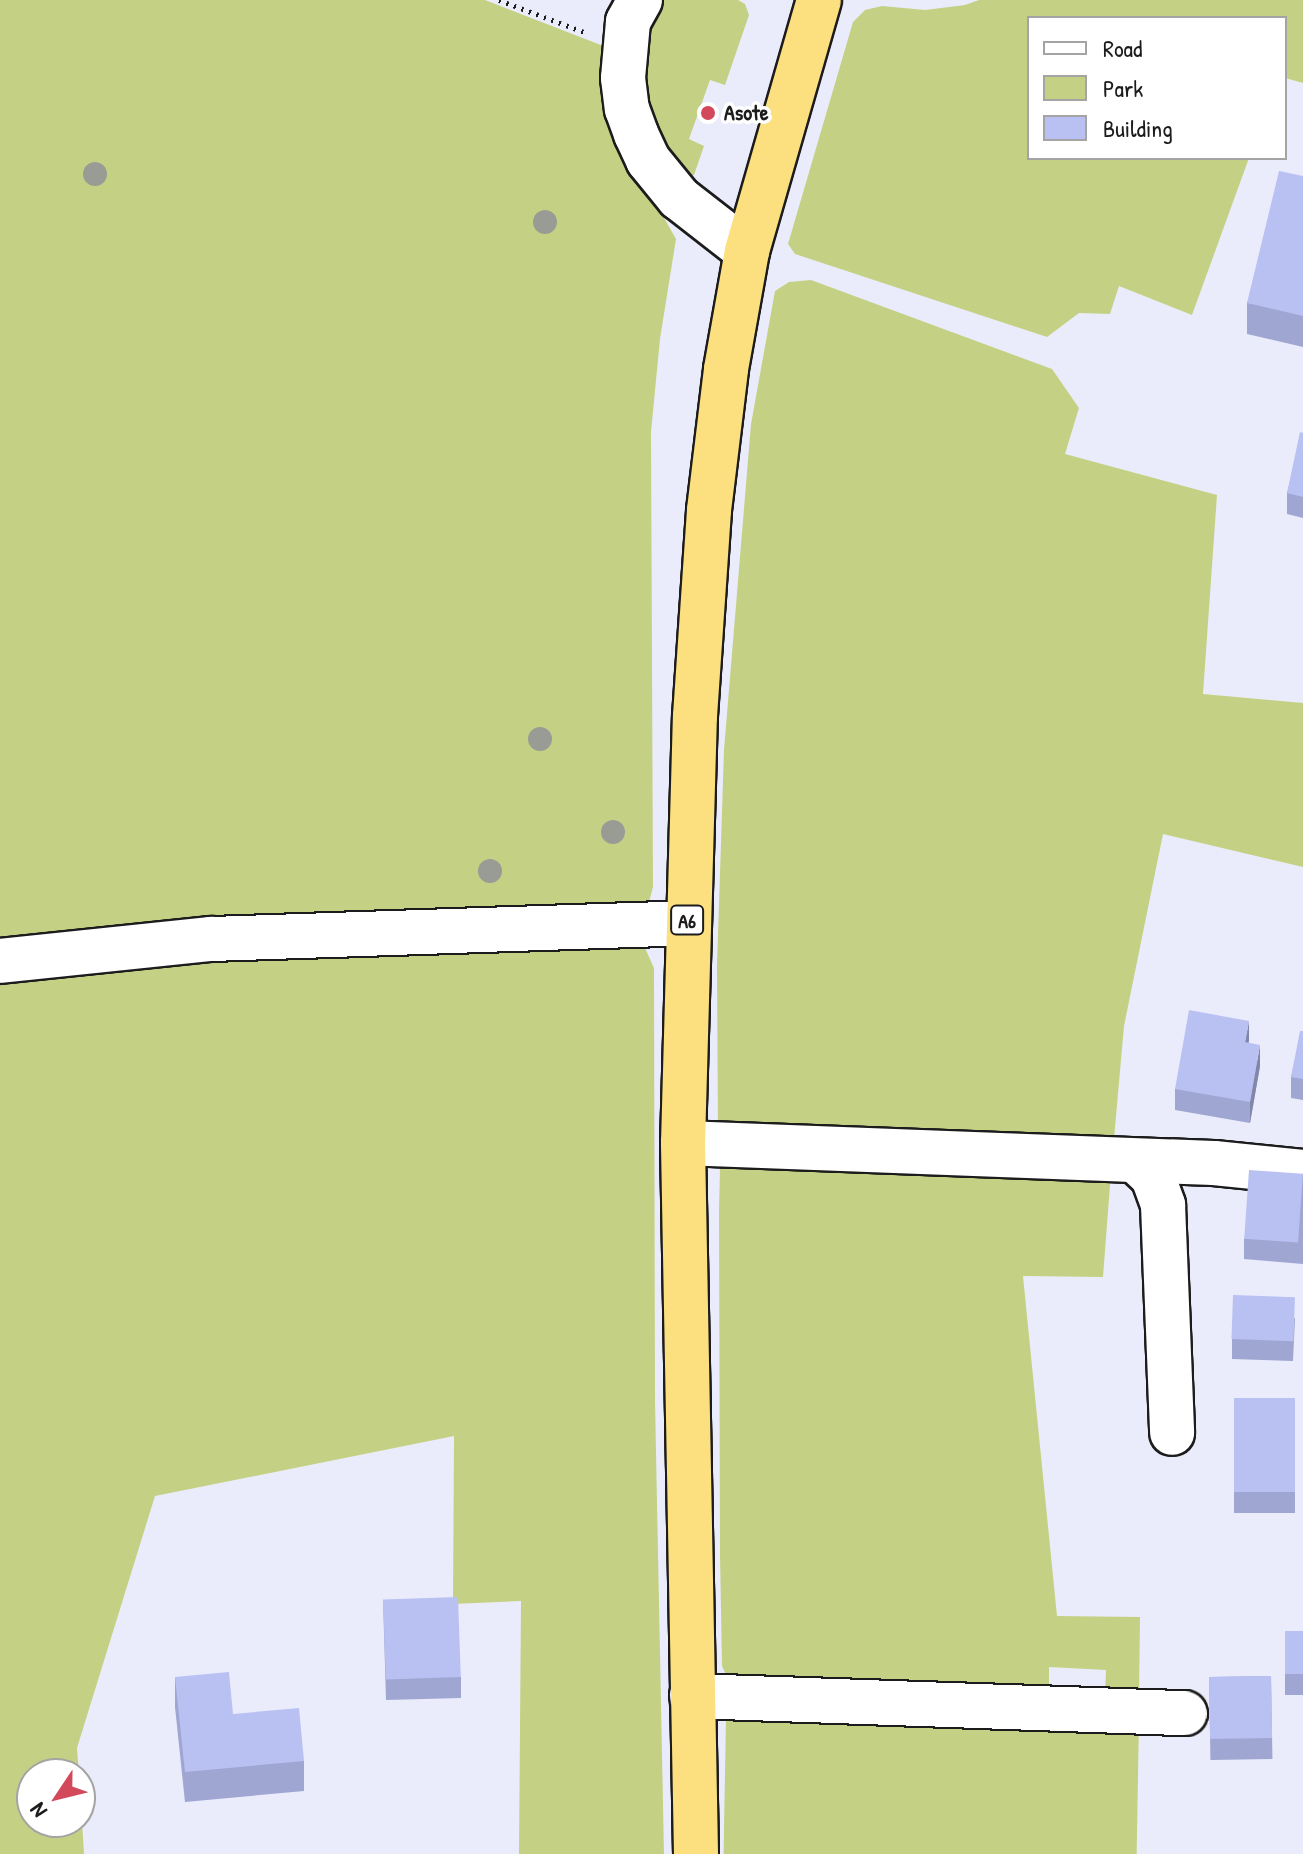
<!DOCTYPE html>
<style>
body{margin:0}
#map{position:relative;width:1303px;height:1854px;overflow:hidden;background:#eaecfb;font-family:"Patrick Hand",sans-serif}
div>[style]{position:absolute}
.green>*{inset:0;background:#c4d184;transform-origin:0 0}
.path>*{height:5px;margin-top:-2.5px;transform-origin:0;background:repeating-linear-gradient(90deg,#1c1c1c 0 2px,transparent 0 8px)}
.roads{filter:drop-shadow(2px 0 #1c1c1c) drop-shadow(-2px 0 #1c1c1c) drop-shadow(0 2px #1c1c1c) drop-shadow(0 -2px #1c1c1c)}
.minor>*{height:44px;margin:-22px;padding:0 22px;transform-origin:22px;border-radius:22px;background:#fff}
.highway>*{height:44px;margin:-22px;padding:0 22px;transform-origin:22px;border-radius:22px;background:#fce080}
.trees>*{width:24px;height:24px;margin:-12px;border-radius:50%;background:#999c94}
.wall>*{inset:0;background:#9fa6d1;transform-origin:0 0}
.shaded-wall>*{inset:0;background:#8287aa}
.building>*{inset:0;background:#b9c1f3;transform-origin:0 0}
.dots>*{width:22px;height:22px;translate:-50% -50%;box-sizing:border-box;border:4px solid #fff;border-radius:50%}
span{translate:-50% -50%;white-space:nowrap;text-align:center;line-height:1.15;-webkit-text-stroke:7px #fff;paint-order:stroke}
.shield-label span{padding:2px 6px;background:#fff;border:2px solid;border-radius:6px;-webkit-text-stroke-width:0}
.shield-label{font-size:20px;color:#1c1c1c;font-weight:700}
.poi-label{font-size:22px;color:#1c1c1c;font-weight:700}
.left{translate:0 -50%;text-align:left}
.legend{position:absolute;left:1027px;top:16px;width:260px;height:144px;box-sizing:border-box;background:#fff;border:2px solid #a4a4a4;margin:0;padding:10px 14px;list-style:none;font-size:24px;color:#1c1c1c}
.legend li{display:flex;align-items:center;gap:16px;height:40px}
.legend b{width:40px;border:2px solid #a4a4a4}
.north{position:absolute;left:16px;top:1758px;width:80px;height:80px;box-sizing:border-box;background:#fff;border:2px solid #a4a4a4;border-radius:50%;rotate:235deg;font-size:22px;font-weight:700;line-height:32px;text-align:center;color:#1c1c1c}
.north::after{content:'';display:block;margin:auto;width:28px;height:36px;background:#d1495b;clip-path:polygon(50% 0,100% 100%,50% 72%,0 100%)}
</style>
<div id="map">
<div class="green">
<i style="clip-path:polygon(0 0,485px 0,606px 47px,629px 156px,676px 239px,660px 339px,651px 432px,653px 887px,649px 902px,640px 909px,0 944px)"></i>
<i style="clip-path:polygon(662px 0,738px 0,745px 4px,749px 15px,725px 85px,710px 80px,689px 139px,704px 146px,694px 175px,687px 177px,678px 175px,648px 114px,641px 42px)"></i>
<i style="clip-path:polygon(979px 0,1303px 0,1303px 83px,1285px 78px,1285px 18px,1029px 18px,1029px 158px,1249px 158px,1192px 315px,1119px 286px,1110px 314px,1079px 313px,1047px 337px,795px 254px,788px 244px,853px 22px,865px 10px,882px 6px,925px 10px,965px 5px)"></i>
<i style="clip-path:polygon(811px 280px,1052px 369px,1079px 408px,1065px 454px,1217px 495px,1203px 694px,1303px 703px,1303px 867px,1163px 834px,1124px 1026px,1113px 1150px,718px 1137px,717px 965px,724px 750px,751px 424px,775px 291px,789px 282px)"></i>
<i style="clip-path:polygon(627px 938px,645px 948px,654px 968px,655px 1401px,664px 1854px,519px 1854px,521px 1601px,453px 1604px,454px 1436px,155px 1496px,77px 1748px,79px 1774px,32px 1774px,32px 1822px,80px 1822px,80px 1789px,84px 1854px,0 1854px,0 973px,58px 962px)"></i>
<i style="clip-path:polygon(736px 1161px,1111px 1172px,1103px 1277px,1023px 1276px,1057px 1616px,1140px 1617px,1139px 1696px,1105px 1695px,1106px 1670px,1049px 1667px,1049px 1694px,727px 1677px,722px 1666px,720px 1555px,719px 1210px,720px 1168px)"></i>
<i style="left:726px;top:1716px;width:413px;height:138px;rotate:1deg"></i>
</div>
<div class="path">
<i style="left:499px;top:0;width:91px;rotate:20.6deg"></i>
</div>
<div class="roads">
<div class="minor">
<i style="left:640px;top:0;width:25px;rotate:119deg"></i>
<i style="left:628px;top:22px;width:56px;rotate:95.1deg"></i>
<i style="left:623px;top:78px;width:31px;rotate:83deg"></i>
<i style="left:627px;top:109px;width:27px;rotate:70deg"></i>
<i style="left:636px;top:134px;width:29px;rotate:65deg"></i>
<i style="left:648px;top:160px;width:49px;rotate:50.8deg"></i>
<i style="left:679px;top:198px;width:86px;rotate:37.9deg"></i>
<i style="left:0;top:961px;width:212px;rotate:-6deg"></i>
<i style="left:211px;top:939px;width:476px;rotate:-1.9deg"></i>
<i style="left:683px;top:1143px;width:531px;rotate:2.16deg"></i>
<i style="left:1214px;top:1163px;width:89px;rotate:5.8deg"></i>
<i style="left:1136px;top:1161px;width:23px;rotate:43deg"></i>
<i style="left:1153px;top:1177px;width:30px;rotate:70deg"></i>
<i style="left:1163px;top:1205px;width:228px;rotate:87.7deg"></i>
<i style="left:692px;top:1696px;width:493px;rotate:2deg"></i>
</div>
<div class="highway">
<i style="left:696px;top:1854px;width:711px;rotate:-91.05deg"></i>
<i style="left:683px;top:1143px;width:427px;rotate:-88.4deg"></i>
<i style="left:695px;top:716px;width:206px;rotate:-86.1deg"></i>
<i style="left:709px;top:510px;width:142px;rotate:-83.1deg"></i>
<i style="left:726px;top:369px;width:120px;rotate:-79.9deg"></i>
<i style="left:747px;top:251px;width:261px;rotate:-74deg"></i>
</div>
</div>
<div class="trees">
<i style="left:95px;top:174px"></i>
<i style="left:545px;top:222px"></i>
<i style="left:540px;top:739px"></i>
<i style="left:613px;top:832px"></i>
<i style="left:490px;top:871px"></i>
</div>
<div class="wall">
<i style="clip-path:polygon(1303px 176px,1303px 347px,1247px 334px,1247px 303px)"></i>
<i style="clip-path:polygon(1303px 433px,1303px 518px,1287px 514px,1287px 493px)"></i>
<i style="clip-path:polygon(1303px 1031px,1303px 1100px,1291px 1098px,1291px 1077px)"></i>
<i style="clip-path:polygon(1249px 1043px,1260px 1066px,1250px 1123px,1175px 1110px,1175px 1089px)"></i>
<i style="clip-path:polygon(1303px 1174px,1303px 1264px,1244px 1259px,1244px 1239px)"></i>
<i style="clip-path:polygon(1295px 1318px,1293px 1361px,1232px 1359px,1232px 1339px)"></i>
<i style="left:1234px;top:1398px;width:61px;height:115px"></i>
<i style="clip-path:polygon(383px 1600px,461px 1677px,461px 1698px,386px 1700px)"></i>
<i style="left:1285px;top:1631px;width:18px;height:64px"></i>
<i style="left:1271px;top:1676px;width:83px;height:62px;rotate:89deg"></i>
<i style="clip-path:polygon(175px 1677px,304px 1761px,304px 1791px,185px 1802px,175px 1707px)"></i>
</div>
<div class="shaded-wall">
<i style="clip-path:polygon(1249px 1021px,1249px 1041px,1245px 1063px,1245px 1042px)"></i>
<i style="clip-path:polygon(1260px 1045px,1260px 1066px,1250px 1123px,1250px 1102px)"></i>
</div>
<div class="building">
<i style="clip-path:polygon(1279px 171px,1303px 176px,1303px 316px,1247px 303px)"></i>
<i style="clip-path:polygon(1300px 432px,1303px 433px,1303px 497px,1287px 493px)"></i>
<i style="clip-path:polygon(1189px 1010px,1249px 1021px,1245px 1042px,1260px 1045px,1250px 1102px,1175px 1089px)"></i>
<i style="clip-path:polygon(1300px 1031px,1303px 1031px,1303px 1079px,1291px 1077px)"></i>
<i style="left:1249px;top:1170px;width:54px;height:69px;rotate:4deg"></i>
<i style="left:1233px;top:1295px;width:62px;height:44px;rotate:2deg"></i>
<i style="left:1234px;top:1398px;width:61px;height:94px"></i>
<i style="left:458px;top:1597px;width:80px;height:75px;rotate:88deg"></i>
<i style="left:1285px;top:1631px;width:18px;height:43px"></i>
<i style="clip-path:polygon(229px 1672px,233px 1714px,299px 1708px,304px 1761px,185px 1772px,175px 1677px)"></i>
<i style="left:1271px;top:1676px;width:62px;height:62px;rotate:89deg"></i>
</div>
<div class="dots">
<i style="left:708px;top:113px;background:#d1495b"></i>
</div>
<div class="shield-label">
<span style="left:687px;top:920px">A6</span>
</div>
<div class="poi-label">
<span class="left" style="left:724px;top:113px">Asote</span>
</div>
<ul class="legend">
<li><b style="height:10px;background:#fff"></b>Road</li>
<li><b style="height:22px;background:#c4d184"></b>Park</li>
<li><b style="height:22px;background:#b9c1f3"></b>Building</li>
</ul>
<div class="north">N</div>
</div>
